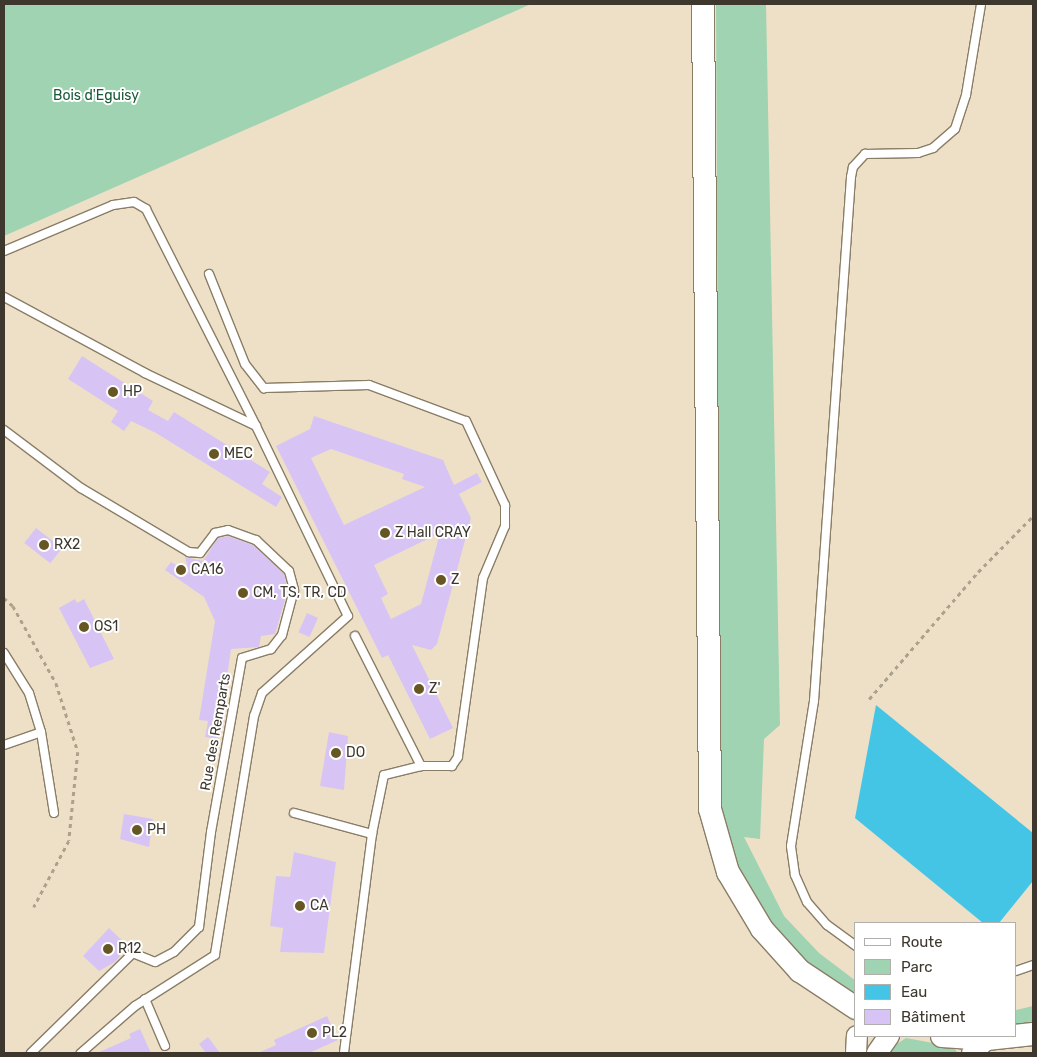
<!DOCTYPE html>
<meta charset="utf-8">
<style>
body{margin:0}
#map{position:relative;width:1037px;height:1057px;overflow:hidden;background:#eee0c7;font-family:Rubik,sans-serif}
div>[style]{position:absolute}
.green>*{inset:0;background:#a0d3b1}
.water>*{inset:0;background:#45c5e5}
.building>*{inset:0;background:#d7c4f5;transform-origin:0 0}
.path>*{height:2.5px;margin-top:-1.25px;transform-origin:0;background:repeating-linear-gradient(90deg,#aca18d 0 4px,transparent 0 8px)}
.roads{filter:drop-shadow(1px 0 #8a7d66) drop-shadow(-1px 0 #8a7d66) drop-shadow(0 1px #8a7d66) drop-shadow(0 -1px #8a7d66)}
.service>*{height:8px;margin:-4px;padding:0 4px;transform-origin:4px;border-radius:4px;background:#fff}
.tertiary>*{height:20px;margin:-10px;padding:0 10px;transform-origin:10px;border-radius:10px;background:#fff}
.secondary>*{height:22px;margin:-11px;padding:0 11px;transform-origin:11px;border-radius:11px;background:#fff}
.dots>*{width:14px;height:14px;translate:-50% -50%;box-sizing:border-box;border:2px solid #fff;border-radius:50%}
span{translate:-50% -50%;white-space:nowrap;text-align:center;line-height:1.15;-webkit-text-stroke:4px #fff;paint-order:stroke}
.park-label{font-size:14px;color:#185a37}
.poi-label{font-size:14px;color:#3d372d}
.left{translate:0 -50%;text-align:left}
.street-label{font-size:14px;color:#3d372d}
.frame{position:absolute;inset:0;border:5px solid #3d372d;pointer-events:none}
.legend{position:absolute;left:854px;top:922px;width:162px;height:115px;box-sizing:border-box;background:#fff;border:1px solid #b1afab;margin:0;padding:6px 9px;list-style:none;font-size:15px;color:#3d372d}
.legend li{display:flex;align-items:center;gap:10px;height:25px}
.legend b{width:25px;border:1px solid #b1afab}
</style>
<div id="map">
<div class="green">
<i style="clip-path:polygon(4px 4px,531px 4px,4px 236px)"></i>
<i style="clip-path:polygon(716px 4px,766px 4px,780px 725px,764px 739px,760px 839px,744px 837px,784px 916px,819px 953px,856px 981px,856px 998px,790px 950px,744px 885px,720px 819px)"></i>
<i style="clip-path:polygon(1033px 1006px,1033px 1024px,1016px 1027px,1016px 1010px)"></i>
<i style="clip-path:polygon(906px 1038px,955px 1047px,957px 1053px,883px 1053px)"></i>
</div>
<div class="water">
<i style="clip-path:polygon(876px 705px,1033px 833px,1033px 881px,999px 923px,983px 923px,855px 818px)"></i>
</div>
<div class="building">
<i style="clip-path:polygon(82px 356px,153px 401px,148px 410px,168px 421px,174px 412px,270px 472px,262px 484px,282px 497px,276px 507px,156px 433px,131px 421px,124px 431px,111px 422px,118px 411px,68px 379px)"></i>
<i style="clip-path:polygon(evenodd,314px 416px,443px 460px,454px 485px,477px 473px,482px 482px,459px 494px,471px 518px,437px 644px,431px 650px,412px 645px,453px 728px,430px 739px,388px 655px,382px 658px,276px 446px,310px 429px,314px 416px,331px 449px,404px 474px,402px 479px,425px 487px,344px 525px,311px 458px,331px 449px,314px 416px,440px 533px,421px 604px,391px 619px,381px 598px,388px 594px,374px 565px,440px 533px)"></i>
<i style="left:36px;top:528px;width:33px;height:19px;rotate:38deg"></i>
<i style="clip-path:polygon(228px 536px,253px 545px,284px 574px,288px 590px,275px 634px,261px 636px,259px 647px,231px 649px,221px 720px,225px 721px,218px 739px,205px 737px,208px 721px,199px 720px,215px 621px,204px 597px,165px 570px,171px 562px,189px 573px,185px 557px,203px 561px,218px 538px)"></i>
<i style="clip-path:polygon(75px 599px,77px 603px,84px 599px,114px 659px,90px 668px,59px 608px)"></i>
<i style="left:307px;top:613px;width:12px;height:21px;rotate:24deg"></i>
<i style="clip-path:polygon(329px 732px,348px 736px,344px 790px,320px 786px)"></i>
<i style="clip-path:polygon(124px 814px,153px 819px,149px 847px,120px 839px)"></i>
<i style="clip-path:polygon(294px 852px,336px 862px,324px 953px,280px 952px,283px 928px,270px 926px,276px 876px,290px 877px)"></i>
<i style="clip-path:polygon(109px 928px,128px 946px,115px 962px,99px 971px,83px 956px)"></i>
<i style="clip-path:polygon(327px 1016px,338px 1040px,309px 1053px,258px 1053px,276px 1045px,274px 1040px)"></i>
<i style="clip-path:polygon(140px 1029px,151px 1053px,97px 1053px,131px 1038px,129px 1034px)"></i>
<i style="clip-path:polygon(208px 1037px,220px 1053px,206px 1053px,199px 1044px)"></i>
</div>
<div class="path">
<i style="left:4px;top:598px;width:12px;rotate:42deg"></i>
<i style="left:13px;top:606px;width:88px;rotate:60.8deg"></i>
<i style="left:56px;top:683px;width:72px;rotate:72.3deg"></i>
<i style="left:78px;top:752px;width:89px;rotate:95.8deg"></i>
<i style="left:69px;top:841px;width:75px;rotate:117.9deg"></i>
<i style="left:869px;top:699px;width:167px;rotate:-49.4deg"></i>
<i style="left:978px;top:572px;width:78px;rotate:-45.5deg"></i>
</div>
<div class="roads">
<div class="service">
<i style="left:4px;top:251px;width:118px;rotate:-22.9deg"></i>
<i style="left:113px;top:205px;width:21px;rotate:-8deg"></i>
<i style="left:134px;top:202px;width:14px;rotate:30deg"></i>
<i style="left:146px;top:209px;width:243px;rotate:63.1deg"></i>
<i style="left:209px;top:274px;width:97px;rotate:68.2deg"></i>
<i style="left:245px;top:364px;width:31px;rotate:52deg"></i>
<i style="left:264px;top:388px;width:105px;rotate:-1.6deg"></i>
<i style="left:369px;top:385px;width:103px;rotate:20.4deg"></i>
<i style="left:466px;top:421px;width:93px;rotate:65.1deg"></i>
<i style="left:505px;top:505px;width:21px;rotate:90deg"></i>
<i style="left:505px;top:526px;width:56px;rotate:112.9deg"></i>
<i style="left:483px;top:578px;width:181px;rotate:98deg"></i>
<i style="left:458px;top:757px;width:11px;rotate:124deg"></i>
<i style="left:452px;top:766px;width:31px;rotate:180deg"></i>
<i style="left:421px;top:766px;width:38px;rotate:166deg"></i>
<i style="left:384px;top:775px;width:60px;rotate:101.5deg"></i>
<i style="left:372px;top:834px;width:221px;rotate:97.3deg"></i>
<i style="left:4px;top:297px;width:160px;rotate:28.3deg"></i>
<i style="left:145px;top:373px;width:123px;rotate:25.5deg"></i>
<i style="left:256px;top:426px;width:211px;rotate:64.2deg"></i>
<i style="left:348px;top:616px;width:115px;rotate:138.2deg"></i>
<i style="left:262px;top:693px;width:24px;rotate:109deg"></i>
<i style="left:254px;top:716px;width:242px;rotate:99.3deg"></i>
<i style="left:215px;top:955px;width:95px;rotate:147.5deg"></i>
<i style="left:135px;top:1006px;width:72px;rotate:139deg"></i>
<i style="left:4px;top:430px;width:96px;rotate:37deg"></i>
<i style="left:81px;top:488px;width:126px;rotate:30.7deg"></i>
<i style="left:189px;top:552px;width:11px;rotate:5deg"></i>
<i style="left:200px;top:553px;width:25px;rotate:-53deg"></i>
<i style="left:215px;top:533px;width:13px;rotate:-13deg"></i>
<i style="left:228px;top:530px;width:30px;rotate:20deg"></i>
<i style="left:256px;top:540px;width:45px;rotate:43.2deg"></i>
<i style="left:289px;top:571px;width:20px;rotate:75deg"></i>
<i style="left:294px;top:590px;width:47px;rotate:104.9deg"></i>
<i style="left:282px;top:635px;width:18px;rotate:128deg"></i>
<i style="left:271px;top:649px;width:30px;rotate:163deg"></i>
<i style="left:242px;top:658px;width:177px;rotate:100.1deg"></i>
<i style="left:211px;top:832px;width:96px;rotate:97.2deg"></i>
<i style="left:199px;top:927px;width:35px;rotate:135deg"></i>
<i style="left:174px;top:952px;width:21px;rotate:152deg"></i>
<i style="left:155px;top:962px;width:24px;rotate:-158deg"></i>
<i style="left:133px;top:953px;width:143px;rotate:135.6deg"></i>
<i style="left:355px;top:636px;width:146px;rotate:63.1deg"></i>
<i style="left:4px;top:653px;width:47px;rotate:58deg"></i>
<i style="left:29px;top:693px;width:41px;rotate:72.9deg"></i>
<i style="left:41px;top:732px;width:82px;rotate:80.9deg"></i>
<i style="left:4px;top:745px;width:39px;rotate:-19deg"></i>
<i style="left:294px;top:813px;width:81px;rotate:15.1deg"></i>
<i style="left:856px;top:946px;width:36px;rotate:-144deg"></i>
<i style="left:827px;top:925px;width:30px;rotate:-131deg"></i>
<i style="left:807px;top:902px;width:30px;rotate:-114deg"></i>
<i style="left:795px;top:875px;width:29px;rotate:-98deg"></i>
<i style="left:791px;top:846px;width:147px;rotate:-81deg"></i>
<i style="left:814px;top:701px;width:525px;rotate:-85.96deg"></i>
<i style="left:851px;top:177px;width:10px;rotate:-79deg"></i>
<i style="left:853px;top:167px;width:18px;rotate:-47deg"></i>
<i style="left:865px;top:154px;width:53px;rotate:-1.1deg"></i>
<i style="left:918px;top:153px;width:16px;rotate:-18deg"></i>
<i style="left:933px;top:148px;width:29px;rotate:-41deg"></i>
<i style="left:955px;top:129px;width:36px;rotate:-72deg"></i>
<i style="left:966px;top:95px;width:92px;rotate:-80.6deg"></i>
<i style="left:1016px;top:971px;width:18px;rotate:-19deg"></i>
<i style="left:145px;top:999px;width:51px;rotate:66.9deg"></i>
</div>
<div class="tertiary">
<i style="left:856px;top:1053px;width:17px;rotate:-87deg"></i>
<i style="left:877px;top:1053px;width:21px;rotate:-55deg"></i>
<i style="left:972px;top:1053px;width:21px;rotate:-43deg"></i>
</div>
<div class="secondary">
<i style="left:703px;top:4px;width:805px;rotate:89.5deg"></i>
<i style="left:710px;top:809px;width:66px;rotate:74.1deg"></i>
<i style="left:728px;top:872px;width:66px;rotate:59.2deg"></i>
<i style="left:762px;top:929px;width:57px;rotate:47.9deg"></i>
<i style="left:800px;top:971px;width:67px;rotate:33.5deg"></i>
<i style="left:942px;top:1036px;width:45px;rotate:3.8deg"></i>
<i style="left:987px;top:1039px;width:46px;rotate:-6.2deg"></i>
</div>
</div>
<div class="dots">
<i style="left:113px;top:392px;background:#665623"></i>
<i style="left:214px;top:454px;background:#665623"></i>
<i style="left:385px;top:533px;background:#665623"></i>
<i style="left:44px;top:545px;background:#665623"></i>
<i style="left:181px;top:570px;background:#665623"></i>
<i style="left:441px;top:580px;background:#665623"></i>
<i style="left:243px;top:593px;background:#665623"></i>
<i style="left:84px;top:627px;background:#665623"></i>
<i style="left:419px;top:689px;background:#665623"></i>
<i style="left:336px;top:753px;background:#665623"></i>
<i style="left:137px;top:830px;background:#665623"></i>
<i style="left:300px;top:906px;background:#665623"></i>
<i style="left:108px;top:949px;background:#665623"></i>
<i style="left:312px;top:1033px;background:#665623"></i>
</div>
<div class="park-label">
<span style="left:96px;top:96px">Bois d'Eguisy</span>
</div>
<div class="poi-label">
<span class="left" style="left:123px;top:392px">HP</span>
<span class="left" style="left:224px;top:454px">MEC</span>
<span class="left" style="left:395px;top:533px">Z Hall CRAY</span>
<span class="left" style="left:54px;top:545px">RX2</span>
<span class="left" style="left:191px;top:570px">CA16</span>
<span class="left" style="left:451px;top:580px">Z</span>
<span class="left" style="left:253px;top:593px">CM, TS, TR, CD</span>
<span class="left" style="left:94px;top:627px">OS1</span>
<span class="left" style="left:429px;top:689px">Z'</span>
<span class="left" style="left:346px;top:753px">DO</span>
<span class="left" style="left:147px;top:830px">PH</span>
<span class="left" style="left:310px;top:906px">CA</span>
<span class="left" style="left:118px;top:949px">R12</span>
<span class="left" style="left:322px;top:1033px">PL2</span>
</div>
<div class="street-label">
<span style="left:216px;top:732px;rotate:-80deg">Rue des Remparts</span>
</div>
<div class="frame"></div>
<ul class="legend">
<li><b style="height:6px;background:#fff"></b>Route</li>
<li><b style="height:14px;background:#a0d3b1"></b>Parc</li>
<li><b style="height:14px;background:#45c5e5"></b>Eau</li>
<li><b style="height:14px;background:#d7c4f5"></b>Bâtiment</li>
</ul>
</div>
